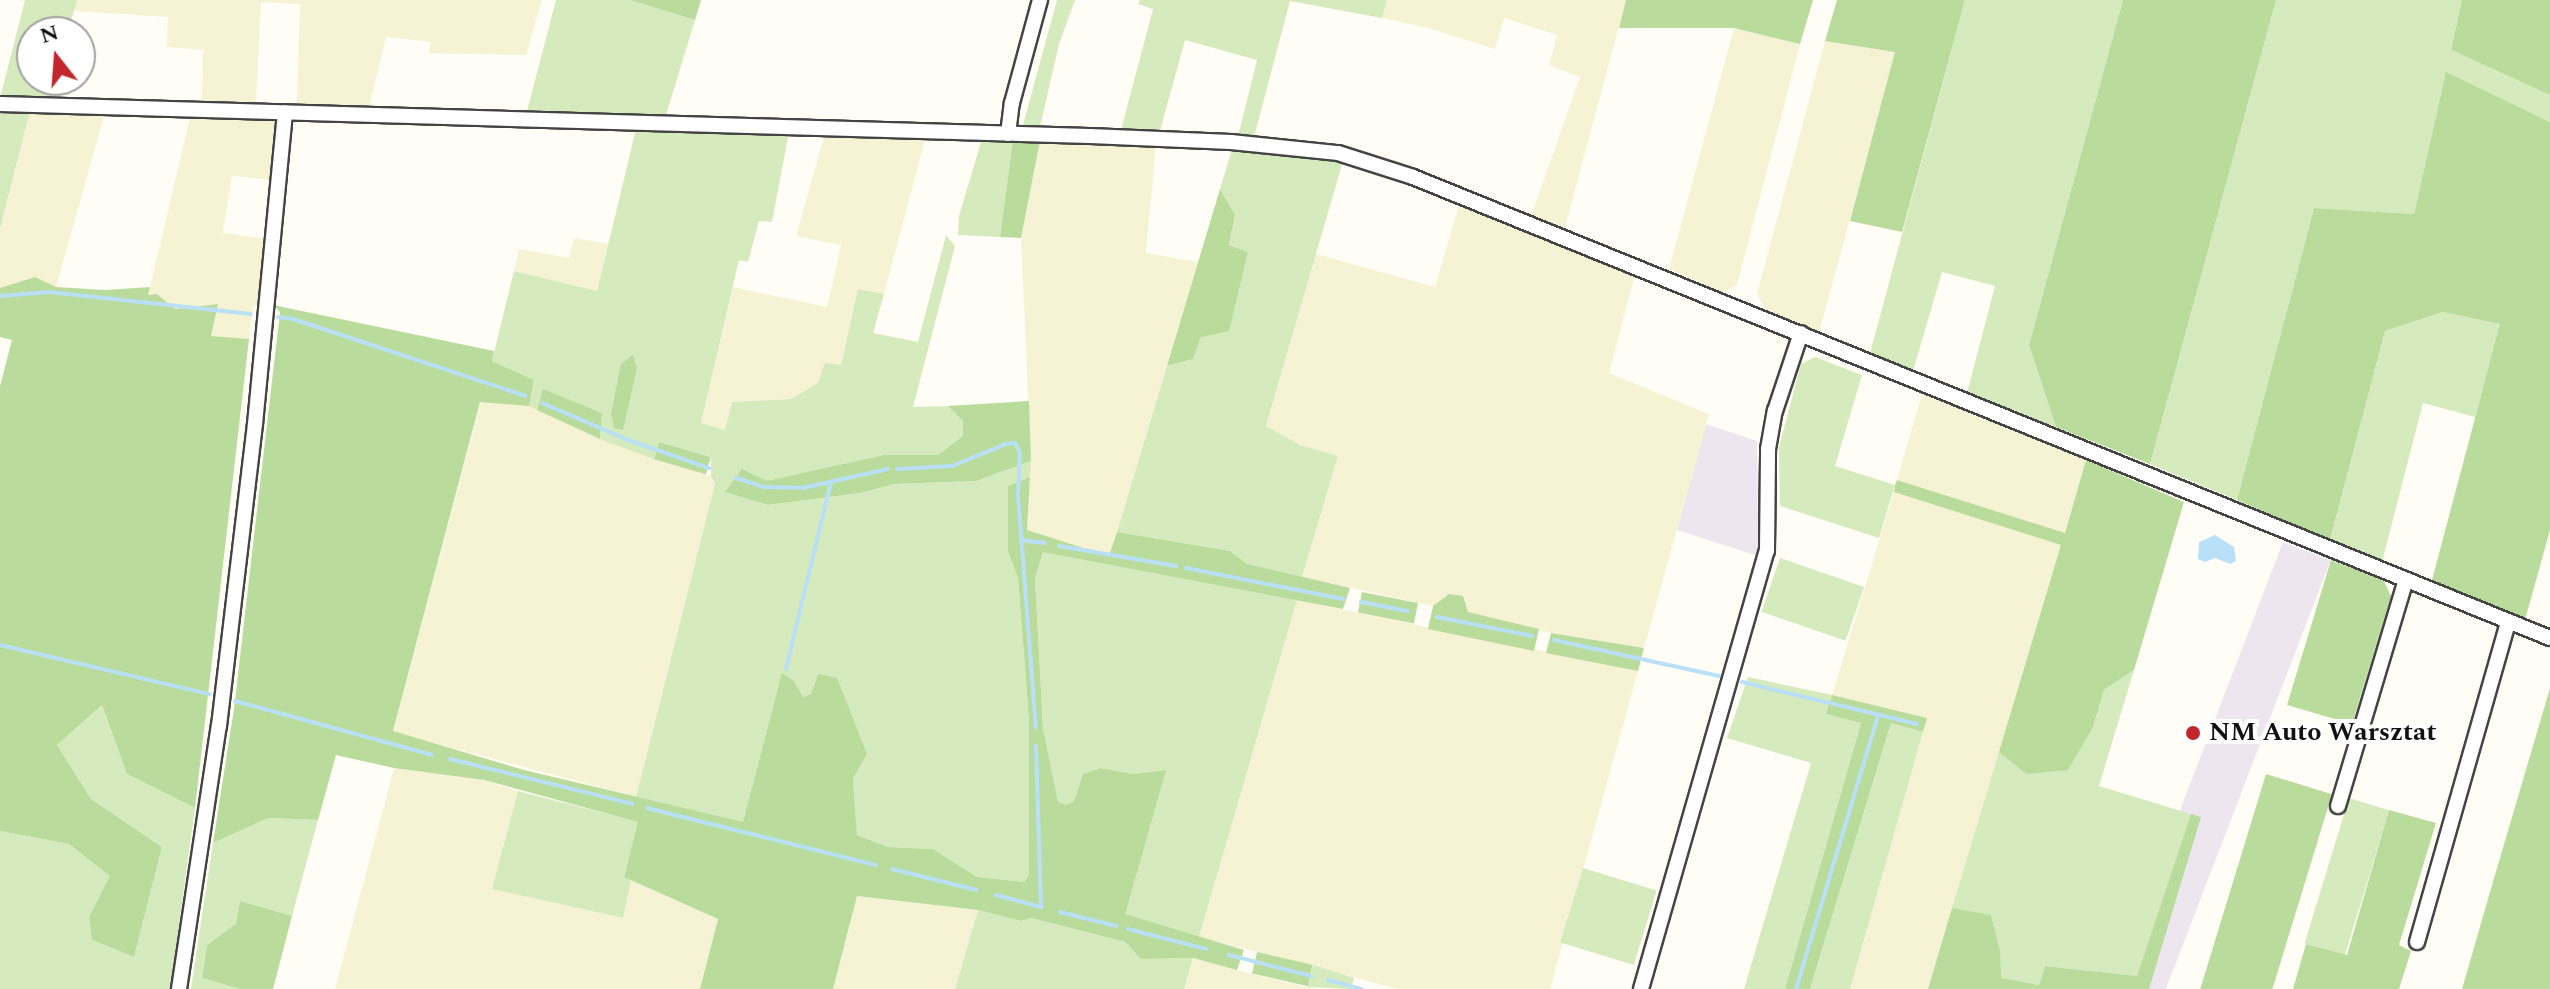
<!DOCTYPE html>
<style>
body{margin:0}
#map{position:relative;width:2550px;height:989px;overflow:hidden;background:#fffdf5;font-family:Spectral,serif}
div>[style]{position:absolute}
.industrial>*{inset:0;background:#eee6ef;transform-origin:0 0}
.farmland>*{inset:0;background:#f6f3d4}
.green>*{inset:0;background:#d5ebbd;transform-origin:0 0}
.forest>*{inset:0;background:#b9dc9c;transform-origin:0 0}
.water>*{inset:0;background:#b9e0f7}
.stream>*{height:4px;margin:-2px;padding:0 2px;transform-origin:2px;border-radius:2px;background:#b9e0f7}
.roads{filter:drop-shadow(2px 0 #444) drop-shadow(-2px 0 #444) drop-shadow(0 2px #444) drop-shadow(0 -2px #444)}
.street>*{height:14px;margin:-7px;padding:0 7px;transform-origin:7px;border-radius:7px;background:#fff}
.dots>*{width:22px;height:22px;translate:-50% -50%;box-sizing:border-box;border:4px solid #fff;border-radius:50%}
span{translate:-50% -50%;white-space:nowrap;text-align:center;line-height:1.15;-webkit-text-stroke:8px #fff;paint-order:stroke}
.poi-label{font-size:26px;color:#111;font-weight:700}
.left{translate:0 -50%;text-align:left}
.north{position:absolute;left:16px;top:16px;width:80px;height:80px;box-sizing:border-box;background:#fff;border:2px solid #a0a0a0;border-radius:50%;rotate:343deg;font-size:22px;font-weight:700;line-height:32px;text-align:center;color:#111}
.north::after{content:'';display:block;margin:auto;width:28px;height:36px;background:#c4262e;clip-path:polygon(50% 0,100% 100%,50% 72%,0 100%)}
</style>
<div id="map">
<div class="industrial">
<i style="clip-path:polygon(1706px 424px,1757px 441px,1758px 556px,1677px 530px)"></i>
<i style="left:2283px;top:542px;width:51px;height:467px;rotate:21deg"></i>
</div>
<div class="farmland">
<i style="clip-path:polygon(77px 0,542px 0,526px 55px,429px 53px,431px 42px,386px 37px,369px 107px,297px 104px,300px 4px,261px 2px,256px 102px,202px 101px,203px 50px,167px 47px,168px 17px,74px 11px)"></i>
<i style="clip-path:polygon(1387px 0,1626px 0,1564px 231px,1530px 219px,1580px 77px,1549px 65px,1557px 35px,1504px 18px,1495px 49px,1428px 28px,1382px 18px)"></i>
<i style="clip-path:polygon(1734px 28px,1800px 44px,1737px 285px,1723px 292px,1669px 269px)"></i>
<i style="clip-path:polygon(1825px 41px,1896px 52px,1819px 332px,1765px 309px,1757px 294px)"></i>
<i style="clip-path:polygon(29px 114px,104px 116px,56px 287px,35px 277px,0 288px,0 229px)"></i>
<i style="clip-path:polygon(279px 117px,273px 180px,232px 176px,223px 233px,267px 239px,261px 304px,253px 306px,249px 339px,210px 336px,217px 304px,175px 309px,157px 294px,148px 295px,190px 118px)"></i>
<i style="clip-path:polygon(825px 133px,926px 136px,884px 294px,858px 289px,841px 365px,818px 383px,791px 399px,732px 402px,725px 430px,701px 423px,733px 287px,827px 307px,841px 245px,796px 236px)"></i>
<i style="clip-path:polygon(1040px 141px,1156px 146px,1146px 253px,1198px 262px,1110px 556px,1027px 530px,1031px 461px,1021px 238px)"></i>
<i style="clip-path:polygon(1460px 202px,1635px 275px,1609px 373px,1709px 414px,1644px 648px,1551px 633px,1467px 612px,1449px 594px,1433px 606px,1302px 577px,1338px 456px,1300px 445px,1266px 426px,1316px 254px,1435px 287px)"></i>
<i style="clip-path:polygon(574px 238px,608px 244px,597px 291px,514px 271px,519px 249px,569px 258px)"></i>
<i style="clip-path:polygon(1922px 394px,2086px 460px,2065px 533px,1897px 480px)"></i>
<i style="clip-path:polygon(481px 402px,529px 406px,610px 443px,711px 476px,715px 484px,636px 797px,393px 732px)"></i>
<i style="clip-path:polygon(1894px 492px,2062px 545px,1928px 989px,1850px 989px,1927px 718px,1832px 695px)"></i>
<i style="clip-path:polygon(1297px 600px,1638px 671px,1550px 989px,1398px 989px,1199px 937px)"></i>
<i style="clip-path:polygon(394px 768px,484px 780px,518px 791px,493px 889px,622px 918px,631px 880px,718px 919px,700px 989px,335px 989px)"></i>
<i style="clip-path:polygon(857px 896px,978px 910px,955px 989px,833px 989px)"></i>
<i style="clip-path:polygon(1193px 958px,1280px 981px,1316px 989px,1184px 989px)"></i>
</div>
<div class="green">
<i style="clip-path:polygon(25px 0,77px 0,68px 32px,32px 32px,32px 80px,56px 80px,50px 100px,0 98px)"></i>
<i style="clip-path:polygon(556px 0,630px 0,695px 20px,666px 115px,527px 111px)"></i>
<i style="clip-path:polygon(1057px 0,1075px 0,1059px 44px,1040px 127px,1023px 125px)"></i>
<i style="clip-path:polygon(1140px 0,1387px 0,1382px 18px,1290px 1px,1254px 137px,1238px 136px,1257px 60px,1185px 40px,1160px 131px,1121px 130px,1153px 9px,1138px 4px)"></i>
<i style="clip-path:polygon(1965px 0,2123px 0,2029px 345px,2056px 427px,1967px 393px,1995px 286px,1942px 272px,1913px 371px,1869px 357px)"></i>
<i style="clip-path:polygon(2276px 0,2462px 0,2451px 50px,2550px 95px,2550px 122px,2446px 73px,2414px 214px,2314px 208px,2237px 500px,2150px 464px)"></i>
<i style="clip-path:polygon(0 113px,29px 114px,0 229px)"></i>
<i style="clip-path:polygon(636px 129px,789px 132px,772px 222px,759px 221px,748px 262px,739px 260px,701px 423px,725px 430px,732px 402px,791px 399px,818px 383px,825px 363px,841px 365px,858px 289px,884px 294px,873px 333px,918px 342px,946px 235px,955px 246px,913px 407px,948px 406px,963px 421px,963px 436px,938px 455px,884px 455px,726px 492px,768px 505px,860px 493px,894px 484px,976px 481px,1031px 461px,1030px 477px,1008px 486px,1008px 552px,1018px 578px,1029px 721px,1029px 875px,1024px 882px,977px 877px,933px 849px,888px 847px,857px 835px,853px 778px,818px 674px,811px 694px,803px 697px,794px 681px,782px 674px,743px 823px,636px 797px,715px 484px,711px 476px,711px 457px,659px 442px,654px 459px,610px 443px,600px 439px,602px 413px,543px 390px,537px 410px,529px 406px,534px 380px,492px 361px,514px 271px,597px 291px)"></i>
<i style="clip-path:polygon(982px 139px,1013px 140px,1000px 237px,958px 235px,959px 216px)"></i>
<i style="clip-path:polygon(1232px 149px,1302px 154px,1343px 161px,1266px 426px,1300px 445px,1338px 456px,1302px 577px,1247px 564px,1230px 551px,1117px 532px,1167px 366px,1193px 359px,1201px 337px,1248px 252px,1229px 245px,1235px 215px,1220px 189px)"></i>
<i style="clip-path:polygon(2443px 312px,2501px 324px,2475px 417px,2423px 403px,2382px 562px,2330px 540px,2385px 331px)"></i>
<i style="clip-path:polygon(1815px 357px,1862px 375px,1835px 466px,1895px 485px,1879px 538px,1780px 506px,1779px 447px,1801px 364px)"></i>
<i style="clip-path:polygon(1043px 551px,1297px 600px,1199px 937px,1124px 914px,1165px 770px,1133px 774px,1101px 768px,1083px 775px,1074px 801px,1066px 806px,1058px 803px,1043px 728px,1035px 578px)"></i>
<i style="left:1780px;top:558px;width:89px;height:57px;rotate:19deg"></i>
<i style="clip-path:polygon(2134px 670px,2099px 786px,2191px 814px,2137px 976px,2045px 966px,2039px 985px,2000px 978px,2000px 950px,1991px 916px,1952px 908px,1999px 752px,2026px 774px,2093px 727px,2104px 690px)"></i>
<i style="clip-path:polygon(1748px 677px,1832px 695px,1827px 714px,1861px 723px,1785px 989px,1744px 989px,1811px 763px,1727px 738px)"></i>
<i style="clip-path:polygon(102px 705px,127px 774px,195px 808px,170px 989px,0 989px,0 831px,69px 844px,111px 876px,89px 917px,92px 940px,134px 957px,162px 847px,91px 799px,57px 745px)"></i>
<i style="clip-path:polygon(1891px 723px,1923px 732px,1850px 989px,1810px 989px)"></i>
<i style="clip-path:polygon(518px 791px,639px 822px,624px 876px,631px 880px,623px 918px,492px 889px)"></i>
<i style="left:2349px;top:798px;width:42px;height:152px;rotate:17deg"></i>
<i style="clip-path:polygon(268px 818px,318px 820px,292px 916px,240px 901px,237px 924px,207px 945px,202px 978px,240px 989px,191px 989px,213px 843px)"></i>
<i style="left:1583px;top:868px;width:77px;height:78px;rotate:17deg"></i>
<i style="clip-path:polygon(978px 910px,1021px 921px,1031px 918px,1125px 942px,1141px 959px,1193px 958px,1184px 989px,955px 989px)"></i>
<i style="clip-path:polygon(1313px 965px,1354px 978px,1351px 989px,1307px 987px)"></i>
</div>
<div class="forest">
<i style="clip-path:polygon(630px 0,701px 0,695px 20px)"></i>
<i style="clip-path:polygon(1626px 0,1813px 0,1800px 44px,1734px 28px,1619px 28px)"></i>
<i style="clip-path:polygon(1837px 0,1965px 0,1902px 232px,1850px 221px,1895px 52px,1825px 41px)"></i>
<i style="clip-path:polygon(2123px 0,2276px 0,2150px 464px,2056px 427px,2029px 345px)"></i>
<i style="clip-path:polygon(2462px 0,2550px 0,2550px 95px,2451px 50px)"></i>
<i style="clip-path:polygon(2446px 72px,2550px 122px,2550px 530px,2525px 620px,2432px 580px,2500px 324px,2443px 312px,2385px 331px,2330px 540px,2237px 500px,2314px 208px,2414px 214px)"></i>
<i style="clip-path:polygon(1013px 140px,1040px 141px,1021px 238px,1000px 237px)"></i>
<i style="clip-path:polygon(1220px 189px,1235px 215px,1229px 245px,1248px 252px,1229px 331px,1201px 337px,1193px 359px,1167px 366px)"></i>
<i style="clip-path:polygon(35px 277px,56px 287px,105px 290px,150px 287px,148px 295px,157px 294px,175px 309px,218px 304px,211px 336px,249px 339px,195px 808px,127px 774px,102px 705px,57px 745px,91px 799px,162px 847px,134px 957px,92px 940px,89px 917px,110px 876px,69px 844px,0 831px,0 386px,12px 340px,0 337px,0 288px)"></i>
<i style="clip-path:polygon(273px 305px,494px 351px,492px 361px,534px 380px,529px 406px,480px 402px,393px 731px,524px 770px,743px 822px,782px 673px,794px 681px,803px 697px,811px 694px,818px 674px,837px 678px,867px 754px,853px 778px,857px 835px,888px 847px,933px 849px,977px 877px,1024px 882px,1029px 875px,1029px 721px,1018px 578px,1008px 552px,1008px 486px,1030px 477px,1027px 530px,1109px 556px,1117px 532px,1230px 551px,1247px 564px,1350px 588px,1343px 609px,1043px 552px,1035px 578px,1043px 728px,1058px 802px,1066px 805px,1074px 801px,1083px 774px,1101px 768px,1133px 774px,1166px 770px,1125px 914px,1244px 950px,1237px 970px,1193px 958px,1141px 959px,1125px 942px,1031px 918px,1021px 921px,978px 910px,857px 896px,833px 989px,700px 989px,718px 919px,624px 877px,638px 822px,484px 780px,394px 768px,336px 755px,318px 820px,268px 818px,213px 843px,234px 709px,280px 312px)"></i>
<i style="clip-path:polygon(633px 355px,637px 368px,623px 430px,614px 428px,611px 414px,621px 364px)"></i>
<i style="clip-path:polygon(543px 389px,602px 413px,600px 439px,537px 410px)"></i>
<i style="clip-path:polygon(1029px 401px,1031px 461px,976px 481px,894px 484px,860px 493px,768px 505px,725px 492px,742px 469px,767px 481px,884px 455px,938px 455px,963px 436px,963px 421px,948px 406px)"></i>
<i style="left:659px;top:442px;width:54px;height:18px;rotate:16deg"></i>
<i style="clip-path:polygon(2086px 460px,2184px 502px,2134px 670px,2104px 690px,2093px 727px,2068px 770px,2026px 774px,1999px 752px,2061px 545px,1894px 492px,1895px 485px,1897px 480px,2065px 533px)"></i>
<i style="clip-path:polygon(2331px 560px,2384px 581px,2391px 596px,2352px 724px,2287px 705px)"></i>
<i style="left:1362px;top:592px;width:57px;height:21px;rotate:11deg"></i>
<i style="clip-path:polygon(1449px 594px,1463px 596px,1468px 612px,1539px 629px,1534px 651px,1428px 629px,1433px 606px)"></i>
<i style="clip-path:polygon(1551px 633px,1644px 648px,1638px 671px,1546px 653px)"></i>
<i style="clip-path:polygon(2550px 688px,2550px 989px,2462px 989px,2490px 892px)"></i>
<i style="clip-path:polygon(1832px 695px,1927px 718px,1923px 732px,1891px 723px,1810px 989px,1785px 989px,1861px 723px,1826px 714px)"></i>
<i style="left:2266px;top:774px;width:69px;height:225px;rotate:17deg"></i>
<i style="clip-path:polygon(2389px 810px,2436px 823px,2399px 945px,2411px 951px,2399px 989px,2293px 989px,2306px 944px,2347px 955px)"></i>
<i style="clip-path:polygon(2191px 814px,2201px 817px,2149px 989px,1928px 989px,1952px 908px,1991px 915px,2000px 950px,2001px 978px,2039px 985px,2045px 966px,2137px 976px)"></i>
<i style="clip-path:polygon(240px 901px,292px 916px,273px 989px,240px 989px,202px 978px,207px 945px,236px 924px)"></i>
<i style="left:1257px;top:952px;width:57px;height:22px;rotate:13deg"></i>
</div>
<div class="water">
<i style="clip-path:polygon(2215px 535px,2234px 547px,2236px 561px,2230px 564px,2215px 558px,2205px 562px,2198px 559px,2199px 542px)"></i>
</div>
<div class="stream">
<i style="left:0;top:296px;width:49px;rotate:-4.7deg"></i>
<i style="left:49px;top:292px;width:203px;rotate:6.2deg"></i>
<i style="left:278px;top:317px;width:15px;rotate:8deg"></i>
<i style="left:293px;top:319px;width:245px;rotate:18.3deg"></i>
<i style="left:542px;top:403px;width:94px;rotate:23.3deg"></i>
<i style="left:628px;top:440px;width:86px;rotate:19.1deg"></i>
<i style="left:897px;top:469px;width:55px;rotate:-3.1deg"></i>
<i style="left:952px;top:466px;width:58px;rotate:-22.2deg"></i>
<i style="left:1006px;top:444px;width:9px;rotate:-6deg"></i>
<i style="left:1015px;top:443px;width:11px;rotate:63deg"></i>
<i style="left:1020px;top:453px;width:42px;rotate:92.7deg"></i>
<i style="left:1018px;top:495px;width:233px;rotate:85.6deg"></i>
<i style="left:736px;top:478px;width:29px;rotate:18deg"></i>
<i style="left:764px;top:487px;width:39px;rotate:1deg"></i>
<i style="left:803px;top:488px;width:87px;rotate:-12.6deg"></i>
<i style="left:1021px;top:540px;width:24px;rotate:7deg"></i>
<i style="left:1059px;top:546px;width:119px;rotate:9.7deg"></i>
<i style="left:1186px;top:568px;width:160px;rotate:11.2deg"></i>
<i style="left:1361px;top:602px;width:47px;rotate:11.1deg"></i>
<i style="left:1437px;top:617px;width:97px;rotate:11.3deg"></i>
<i style="left:1554px;top:640px;width:169px;rotate:12.3deg"></i>
<i style="left:0;top:645px;width:215px;rotate:13.2deg"></i>
<i style="left:786px;top:669px;width:193px;rotate:-76.5deg"></i>
<i style="left:1742px;top:682px;width:180px;rotate:13.5deg"></i>
<i style="left:235px;top:701px;width:204px;rotate:15.3deg"></i>
<i style="left:450px;top:759px;width:188px;rotate:13.8deg"></i>
<i style="left:647px;top:808px;width:236px;rotate:14deg"></i>
<i style="left:892px;top:869px;width:87px;rotate:14deg"></i>
<i style="left:996px;top:895px;width:47px;rotate:14.9deg"></i>
<i style="left:1041px;top:907px;width:161px;rotate:-91.8deg"></i>
<i style="left:1060px;top:912px;width:58px;rotate:14deg"></i>
<i style="left:1128px;top:929px;width:81px;rotate:14.4deg"></i>
<i style="left:1229px;top:955px;width:85px;rotate:14.4deg"></i>
<i style="left:1328px;top:980px;width:35px;rotate:15deg"></i>
<i style="left:1796px;top:989px;width:286px;rotate:-73.3deg"></i>
</div>
<div class="roads">
<div class="street">
<i style="left:0;top:104px;width:1090px;rotate:1.68deg"></i>
<i style="left:1090px;top:136px;width:141px;rotate:2.4deg"></i>
<i style="left:1231px;top:142px;width:108px;rotate:5.9deg"></i>
<i style="left:1338px;top:153px;width:79px;rotate:17.7deg"></i>
<i style="left:1413px;top:177px;width:1227px;rotate:22.07deg"></i>
<i style="left:1008px;top:134px;width:31px;rotate:-83deg"></i>
<i style="left:1012px;top:103px;width:107px;rotate:-74.8deg"></i>
<i style="left:2338px;top:806px;width:236px;rotate:-73.3deg"></i>
<i style="left:2417px;top:942px;width:333px;rotate:-74.1deg"></i>
<i style="left:179px;top:989px;width:266px;rotate:-81.4deg"></i>
<i style="left:219px;top:726px;width:304px;rotate:-83.2deg"></i>
<i style="left:255px;top:424px;width:313px;rotate:-84.5deg"></i>
<i style="left:1641px;top:989px;width:456px;rotate:-74deg"></i>
<i style="left:1767px;top:551px;width:102px;rotate:-89.4deg"></i>
<i style="left:1768px;top:449px;width:39px;rotate:-80deg"></i>
<i style="left:1775px;top:411px;width:82px;rotate:-71.6deg"></i>
</div>
</div>
<div class="dots">
<i style="left:2193px;top:733px;background:#c4262e"></i>
</div>
<div class="poi-label">
<span class="left" style="left:2209px;top:733px">NM Auto Warsztat</span>
</div>
<div class="north">N</div>
</div>
